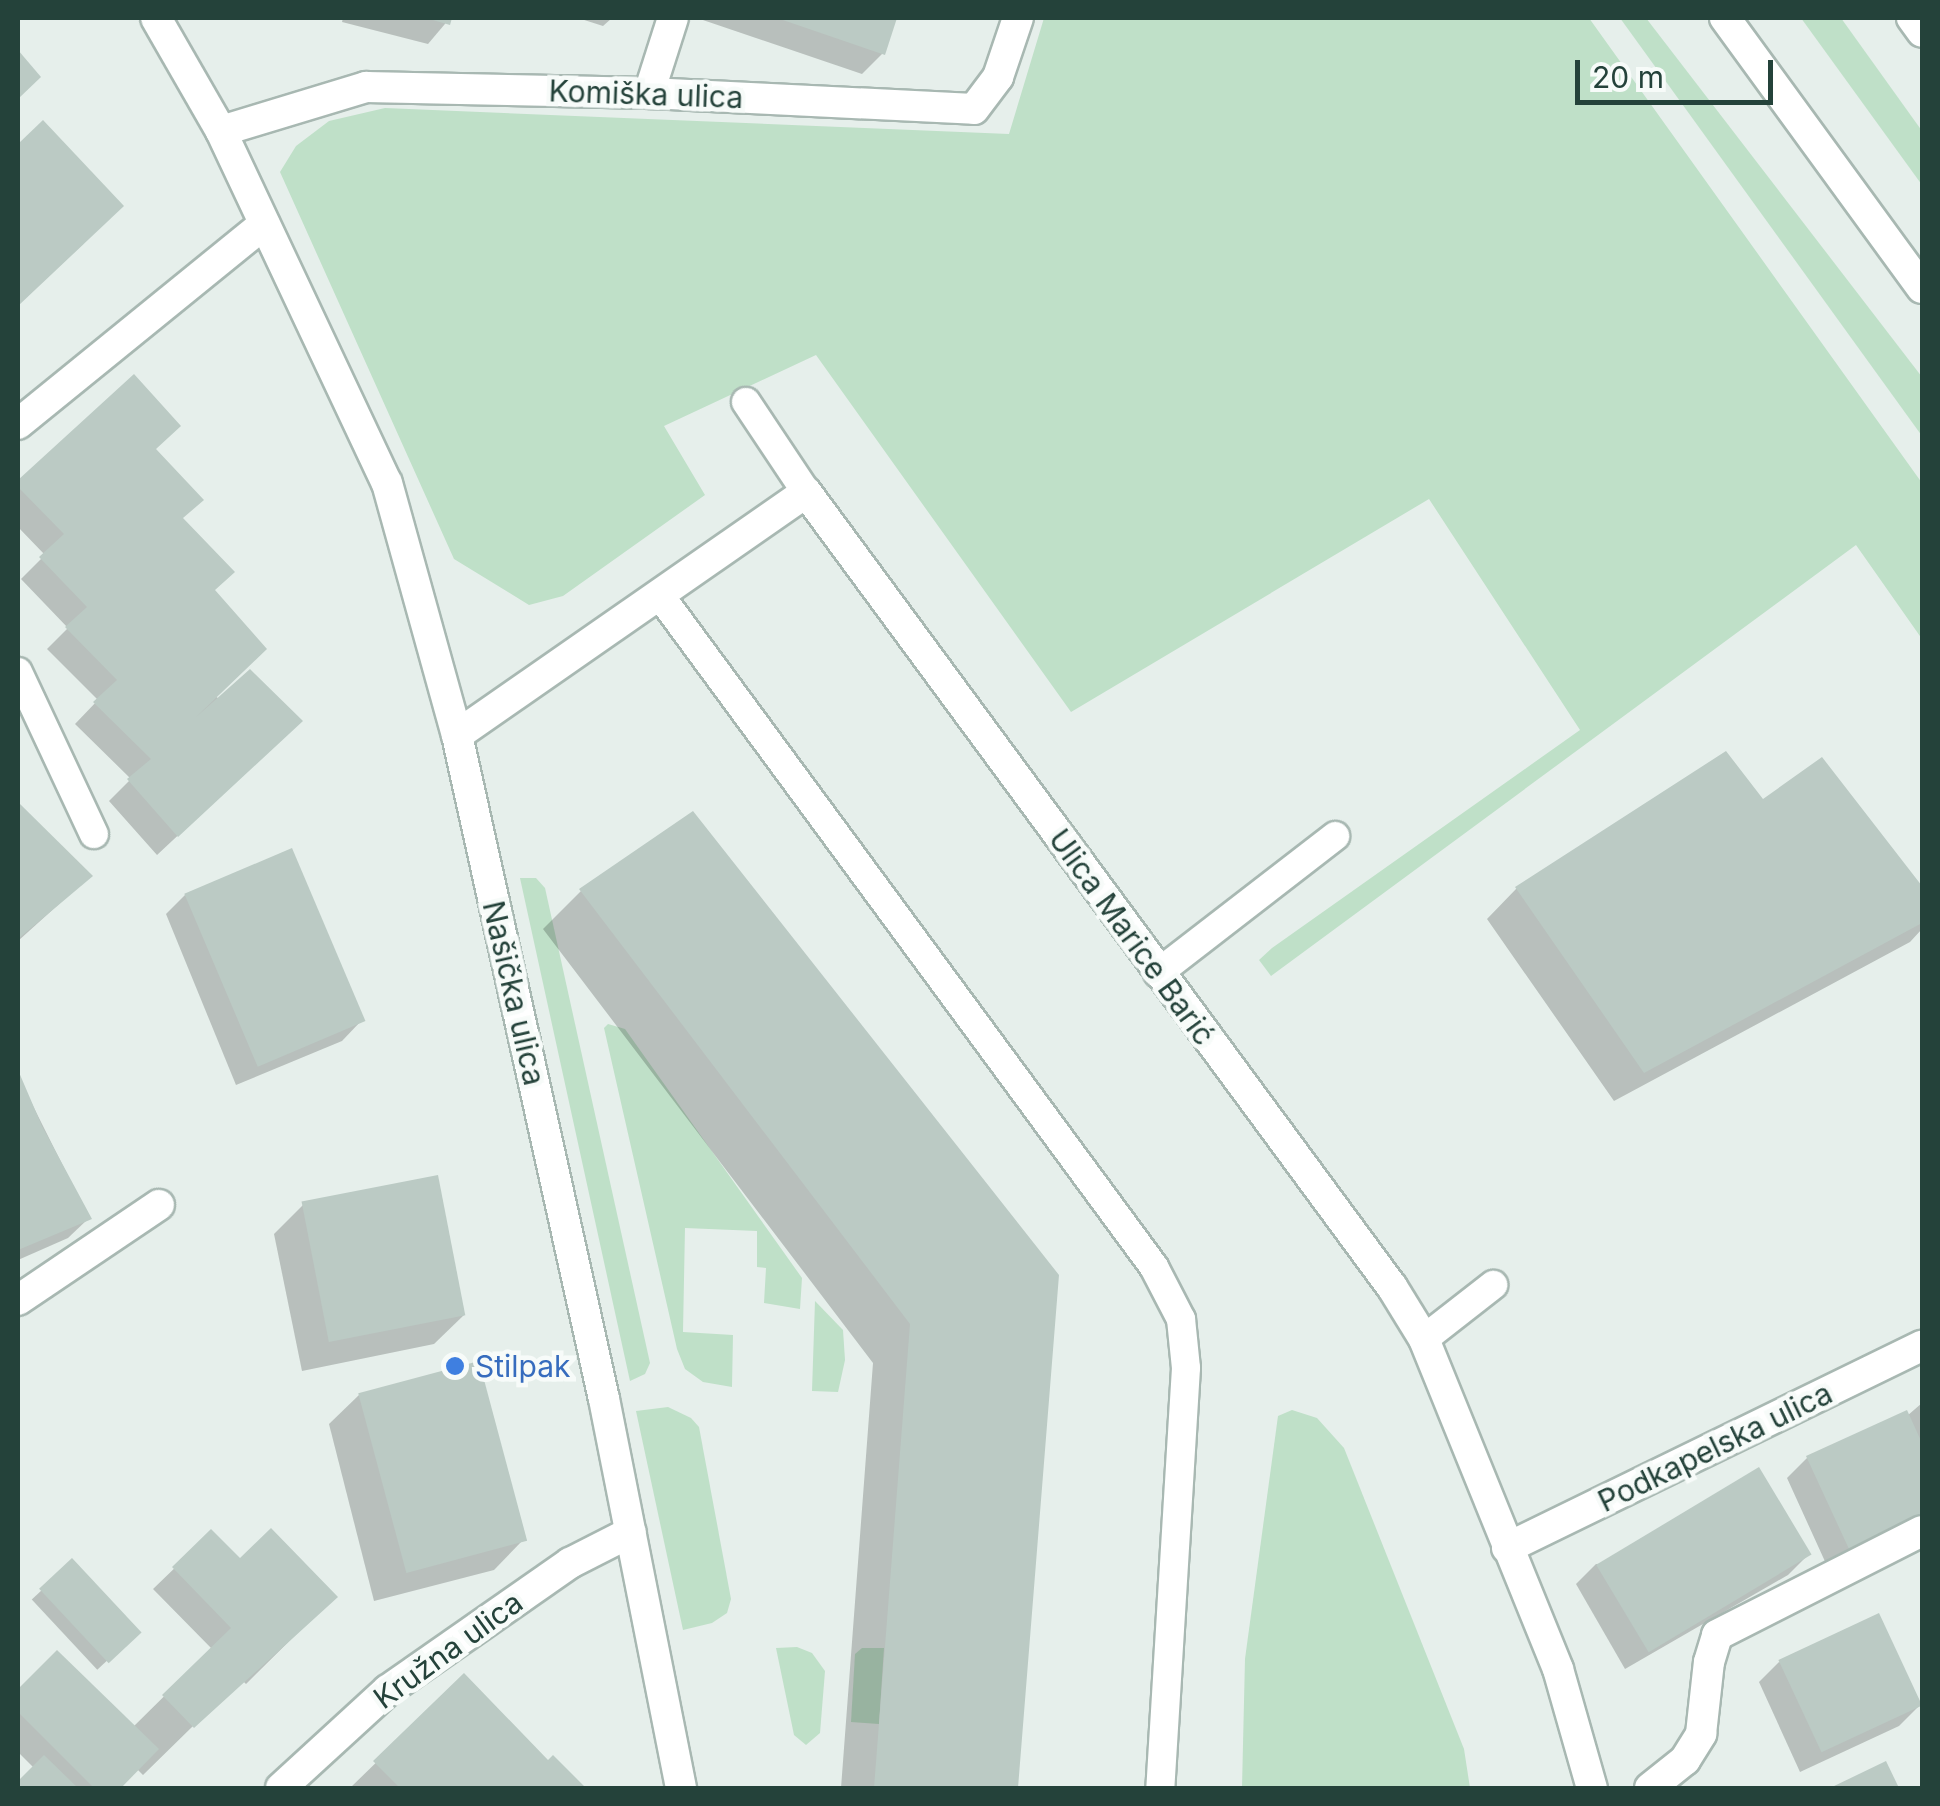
<!DOCTYPE html>
<meta charset="utf-8">
<style>
body{margin:0}
#map{position:relative;width:1940px;height:1806px;overflow:hidden;background:#e6efeb;font-family:Inter,sans-serif}
div>[style]{position:absolute}
.green>*{inset:0;background:#bfe0c8}
.shadow>*{inset:0;background:#0003;transform-origin:0 0}
.building>*{inset:0;background:#bbcac4;transform-origin:0 0}
.roads{filter:drop-shadow(2px 0 #a8b8b2) drop-shadow(-2px 0 #a8b8b2) drop-shadow(0 2px #a8b8b2) drop-shadow(0 -2px #a8b8b2)}
.service>*{height:28px;margin:-14px;padding:0 14px;transform-origin:14px;border-radius:14px;background:#fff}
.minor>*{height:30px;margin:-15px;padding:0 15px;transform-origin:15px;border-radius:15px;background:#fff}
.secondary>*{height:30px;margin:-15px;padding:0 15px;transform-origin:15px;border-radius:15px;background:#fff}
.dots>*{width:28px;height:28px;translate:-50% -50%;box-sizing:border-box;border:5px solid #f7fbf9;border-radius:50%}
span{translate:-50% -50%;white-space:nowrap;text-align:center;line-height:1.15;-webkit-text-stroke:9px #f7fbf9;paint-order:stroke}
.street-label{font-size:30px;color:#24423a}
.shop-label{font-size:30px;color:#366cbe}
.left{translate:0 -50%;text-align:left}
.frame{position:absolute;inset:0;border:20px solid #24423a;pointer-events:none}
.scale{position:absolute;left:1575px;top:60px;width:198px;height:45px;box-sizing:border-box;border:5px solid #24423a;border-top:0;padding-left:12px;font-size:30px;line-height:35px;white-space:nowrap;color:#24423a;-webkit-text-stroke:8px #f7fbf9;paint-order:stroke}
</style>
<div id="map">
<div class="green">
<i style="clip-path:polygon(1044px 18px,1589px 18px,1922px 483px,1922px 639px,1856px 545px,1271px 976px,1259px 960px,1272px 948px,1580px 730px,1429px 499px,1071px 712px,816px 355px,664px 426px,705px 495px,563px 596px,529px 605px,454px 559px,280px 172px,296px 146px,329px 121px,385px 108px,1009px 134px)"></i>
<i style="clip-path:polygon(1620px 18px,1646px 18px,1922px 377px,1922px 436px)"></i>
<i style="clip-path:polygon(1801px 18px,1841px 18px,1922px 131px,1922px 185px)"></i>
<i style="clip-path:polygon(520px 878px,536px 878px,545px 888px,650px 1363px,645px 1374px,630px 1381px)"></i>
<i style="clip-path:polygon(608px 1024px,625px 1029px,802px 1278px,800px 1309px,764px 1303px,766px 1268px,757px 1267px,757px 1231px,685px 1228px,683px 1332px,733px 1335px,732px 1387px,703px 1382px,685px 1369px,677px 1349px,604px 1028px)"></i>
<i style="clip-path:polygon(815px 1301px,843px 1330px,845px 1360px,838px 1392px,812px 1391px)"></i>
<i style="clip-path:polygon(668px 1407px,691px 1418px,699px 1427px,731px 1599px,727px 1613px,712px 1623px,683px 1630px,636px 1411px)"></i>
<i style="clip-path:polygon(1292px 1410px,1317px 1418px,1344px 1448px,1464px 1749px,1470px 1788px,1242px 1788px,1245px 1659px,1278px 1416px)"></i>
<i style="clip-path:polygon(797px 1647px,812px 1653px,825px 1671px,820px 1733px,806px 1745px,794px 1735px,776px 1648px)"></i>
<i style="clip-path:polygon(862px 1648px,884px 1648px,879px 1724px,851px 1722px,855px 1654px)"></i>
</div>
<div class="shadow">
<i style="clip-path:polygon(343px 18px,450px 18px,428px 44px,342px 22px)"></i>
<i style="clip-path:polygon(578px 18px,612px 18px,603px 26px)"></i>
<i style="clip-path:polygon(697px 18px,895px 18px,882px 54px,862px 74px)"></i>
<i style="clip-path:polygon(43px 123px,83px 244px,18px 305px,18px 147px)"></i>
<i style="clip-path:polygon(134px 377px,154px 450px,213px 590px,215px 696px,279px 741px,157px 855px,109px 801px,131px 779px,75px 724px,98px 700px,47px 649px,68px 628px,21px 579px,45px 555px,18px 527px,18px 483px)"></i>
<i style="clip-path:polygon(1725px 754px,1763px 802px,1821px 760px,1922px 891px,1922px 929px,1910px 942px,1614px 1101px,1487px 919px,1516px 889px)"></i>
<i style="clip-path:polygon(18px 805px,90px 876px,18px 941px)"></i>
<i style="clip-path:polygon(693px 815px,1056px 1275px,1015px 1788px,841px 1788px,873px 1363px,543px 929px,581px 891px)"></i>
<i style="clip-path:polygon(186px 894px,362px 1020px,342px 1041px,236px 1085px,166px 914px)"></i>
<i style="clip-path:polygon(18px 1076px,89px 1218px,68px 1238px,18px 1260px)"></i>
<i style="clip-path:polygon(303px 1205px,464px 1315px,434px 1344px,302px 1371px,274px 1234px)"></i>
<i style="clip-path:polygon(359px 1395px,523px 1540px,494px 1570px,374px 1601px,329px 1424px)"></i>
<i style="clip-path:polygon(1922px 1403px,1922px 1525px,1828px 1568px,1787px 1478px,1807px 1458px,1907px 1416px)"></i>
<i style="clip-path:polygon(211px 1533px,240px 1562px,334px 1597px,246px 1684px,241px 1679px,143px 1775px,137px 1769px,117px 1788px,18px 1788px,34px 1768px,18px 1752px,18px 1693px,57px 1653px,133px 1727px,212px 1649px,153px 1589px)"></i>
<i style="clip-path:polygon(1808px 1555px,1788px 1575px,1625px 1669px,1576px 1584px,1596px 1564px)"></i>
<i style="left:72px;top:1562px;width:96px;height:55px;rotate:47deg"></i>
<i style="clip-path:polygon(1779px 1662px,1919px 1706px,1899px 1726px,1800px 1772px,1759px 1682px)"></i>
<i style="clip-path:polygon(464px 1677px,548px 1763px,553px 1759px,582px 1788px,350px 1788px)"></i>
</div>
<div class="building">
<i style="clip-path:polygon(426px 18px,452px 18px,450px 25px)"></i>
<i style="clip-path:polygon(777px 18px,897px 18px,885px 55px)"></i>
<i style="clip-path:polygon(18px 50px,41px 77px,18px 99px)"></i>
<i style="clip-path:polygon(43px 120px,124px 206px,18px 306px,18px 144px)"></i>
<i style="clip-path:polygon(134px 374px,181px 426px,156px 449px,204px 500px,183px 518px,235px 572px,215px 590px,267px 649px,195px 718px,250px 669px,303px 721px,178px 837px,127px 779px,151px 759px,93px 702px,117px 680px,65px 627px,87px 607px,39px 557px,64px 534px,18px 487px,18px 480px)"></i>
<i style="clip-path:polygon(1726px 751px,1763px 799px,1822px 757px,1922px 886px,1922px 923px,1644px 1073px,1515px 887px)"></i>
<i style="clip-path:polygon(18px 802px,93px 876px,18px 939px)"></i>
<i style="clip-path:polygon(693px 811px,1059px 1275px,1018px 1788px,874px 1788px,910px 1324px,579px 889px)"></i>
<i style="left:292px;top:848px;width:188px;height:117px;rotate:67deg"></i>
<i style="clip-path:polygon(18px 1070px,42px 1126px,92px 1219px,18px 1250px)"></i>
<i style="left:438px;top:1175px;width:143px;height:139px;rotate:79deg"></i>
<i style="left:479px;top:1361px;width:186px;height:125px;rotate:75deg"></i>
<i style="clip-path:polygon(1907px 1410px,1922px 1443px,1922px 1516px,1849px 1549px,1806px 1456px)"></i>
<i style="left:1759px;top:1467px;width:102px;height:190px;rotate:59deg"></i>
<i style="clip-path:polygon(271px 1528px,338px 1597px,194px 1728px,162px 1695px,231px 1628px,172px 1567px,211px 1529px,240px 1558px)"></i>
<i style="left:72px;top:1558px;width:102px;height:45px;rotate:47deg"></i>
<i style="left:1879px;top:1613px;width:102px;height:111px;rotate:65deg"></i>
<i style="clip-path:polygon(57px 1650px,159px 1749px,121px 1788px,94px 1788px,18px 1712px,18px 1689px)"></i>
<i style="clip-path:polygon(464px 1673px,548px 1760px,553px 1755px,586px 1788px,400px 1788px,373px 1761px)"></i>
<i style="clip-path:polygon(44px 1755px,78px 1788px,18px 1788px,18px 1781px)"></i>
<i style="clip-path:polygon(1886px 1761px,1899px 1788px,1830px 1788px)"></i>
</div>
<div class="roads">
<div class="service">
<i style="left:746px;top:402px;width:108px;rotate:56.3deg"></i>
<i style="left:661px;top:597px;width:832px;rotate:53.65deg"></i>
<i style="left:1154px;top:1267px;width:59px;rotate:62.6deg"></i>
<i style="left:1181px;top:1319px;width:49px;rotate:84.2deg"></i>
<i style="left:1186px;top:1368px;width:421px;rotate:93.5deg"></i>
<i style="left:18px;top:672px;width:179px;rotate:64.9deg"></i>
<i style="left:1158px;top:973px;width:224px;rotate:-37.7deg"></i>
<i style="left:1424px;top:1339px;width:88px;rotate:-38deg"></i>
</div>
<div class="minor">
<i style="left:156px;top:18px;width:130px;rotate:60.1deg"></i>
<i style="left:221px;top:131px;width:389px;rotate:64.8deg"></i>
<i style="left:387px;top:483px;width:262px;rotate:74.5deg"></i>
<i style="left:457px;top:735px;width:680px;rotate:77.52deg"></i>
<i style="left:604px;top:1399px;width:397px;rotate:78.8deg"></i>
<i style="left:649px;top:93px;width:79px;rotate:-72.3deg"></i>
<i style="left:221px;top:131px;width:152px;rotate:-16.9deg"></i>
<i style="left:366px;top:87px;width:283px;rotate:1.2deg"></i>
<i style="left:649px;top:93px;width:325px;rotate:2.8deg"></i>
<i style="left:974px;top:109px;width:40px;rotate:-53deg"></i>
<i style="left:998px;top:77px;width:62px;rotate:-71.3deg"></i>
<i style="left:18px;top:424px;width:317px;rotate:-39.1deg"></i>
<i style="left:457px;top:735px;width:425px;rotate:-34.8deg"></i>
<i style="left:806px;top:492px;width:988px;rotate:53.61deg"></i>
<i style="left:1392px;top:1287px;width:61px;rotate:58.4deg"></i>
<i style="left:1424px;top:1339px;width:356px;rotate:67.9deg"></i>
<i style="left:1558px;top:1669px;width:124px;rotate:74.1deg"></i>
<i style="left:18px;top:1300px;width:170px;rotate:-34deg"></i>
<i style="left:1507px;top:1548px;width:462px;rotate:-26deg"></i>
<i style="left:281px;top:1788px;width:145px;rotate:-42.5deg"></i>
<i style="left:388px;top:1690px;width:222px;rotate:-34.9deg"></i>
<i style="left:570px;top:1563px;width:68px;rotate:-26.9deg"></i>
<i style="left:1650px;top:1788px;width:45px;rotate:-38.7deg"></i>
<i style="left:1685px;top:1760px;width:31px;rotate:-58deg"></i>
<i style="left:1701px;top:1734px;width:72px;rotate:-83.7deg"></i>
<i style="left:1709px;top:1662px;width:28px;rotate:-73deg"></i>
<i style="left:1717px;top:1635px;width:230px;rotate:-26.9deg"></i>
</div>
<div class="secondary">
<i style="left:1725px;top:18px;width:334px;rotate:53.9deg"></i>
<i style="left:1912px;top:18px;width:17px;rotate:54deg"></i>
</div>
</div>
<div class="dots">
<i style="left:455px;top:1366px;background:#3f7fe0"></i>
</div>
<div class="street-label">
<span style="left:646px;top:94px;rotate:2deg">Komiška ulica</span>
<span style="left:1132px;top:937px;rotate:54deg">Ulica Marice Barić</span>
<span style="left:514px;top:993px;rotate:77deg">Našička ulica</span>
<span style="left:1715px;top:1447px;rotate:-26deg">Podkapelska ulica</span>
<span style="left:448px;top:1650px;rotate:-36deg">Kružna ulica</span>
</div>
<div class="shop-label">
<span class="left" style="left:475px;top:1366px">Stilpak</span>
</div>
<div class="frame"></div>
<div class="scale">20 m</div>
</div>
